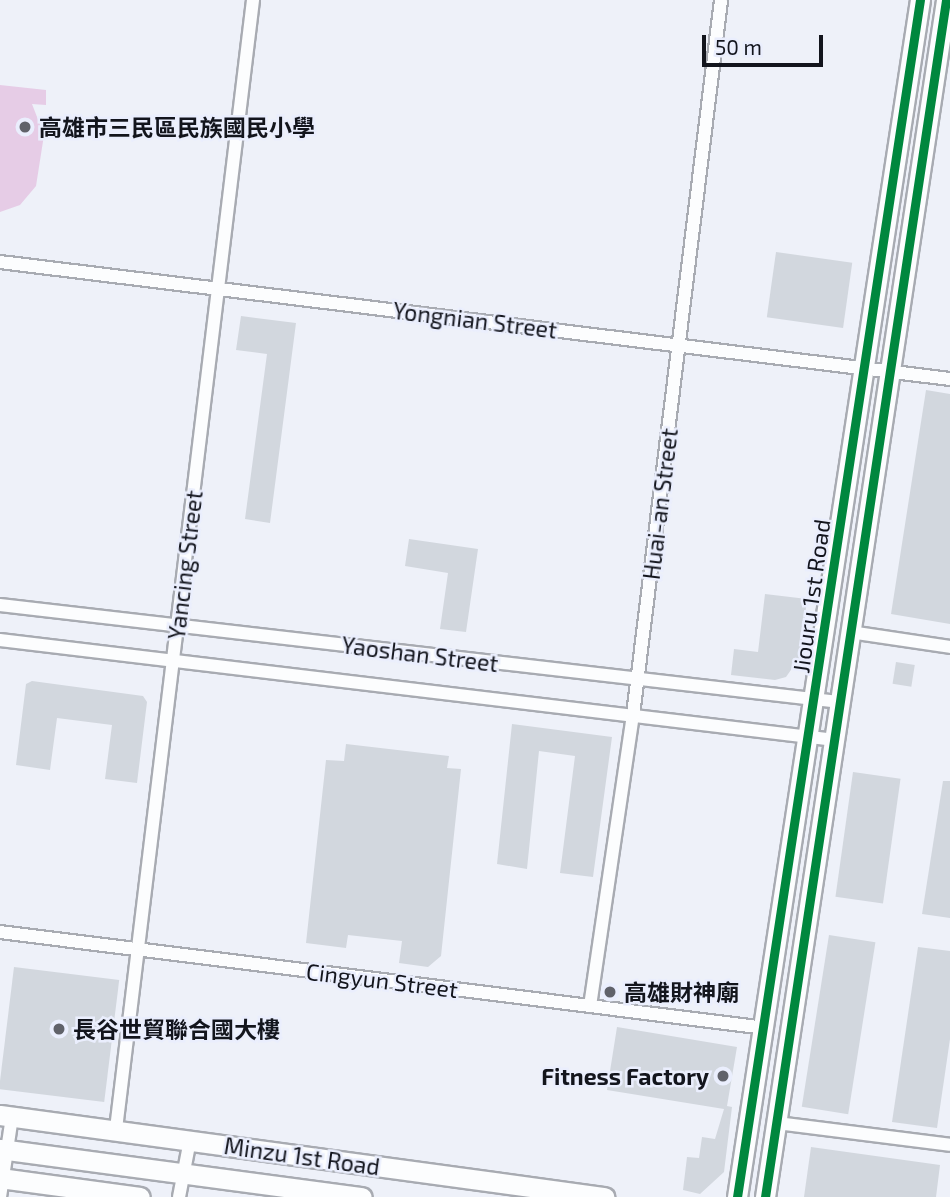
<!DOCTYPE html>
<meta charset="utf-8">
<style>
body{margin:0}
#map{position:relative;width:950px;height:1197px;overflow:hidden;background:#eef1f9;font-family:"Exo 2","Noto Sans TC",sans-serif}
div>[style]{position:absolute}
.green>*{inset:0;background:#e6cce6}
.building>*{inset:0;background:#d2d7de;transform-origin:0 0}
.roads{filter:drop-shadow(2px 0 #a8abb2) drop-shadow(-2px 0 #a8abb2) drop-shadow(0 2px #a8abb2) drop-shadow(0 -2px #a8abb2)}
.minor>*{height:12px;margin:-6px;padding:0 6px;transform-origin:6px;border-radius:6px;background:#fcfdfe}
.primary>*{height:19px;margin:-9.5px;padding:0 9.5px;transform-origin:9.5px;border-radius:9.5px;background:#fcfdfe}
.cycleway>*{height:9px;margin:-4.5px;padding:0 4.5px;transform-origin:4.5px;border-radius:4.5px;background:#00873e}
.dots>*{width:19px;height:19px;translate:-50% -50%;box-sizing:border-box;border:4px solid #eaeefd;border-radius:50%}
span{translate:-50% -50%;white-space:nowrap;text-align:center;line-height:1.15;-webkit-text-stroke:5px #eaeefd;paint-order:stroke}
.poi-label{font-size:23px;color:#13151d;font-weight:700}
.left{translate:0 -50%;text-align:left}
.right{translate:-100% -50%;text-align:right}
.street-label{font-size:23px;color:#13151d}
.scale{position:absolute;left:702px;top:35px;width:121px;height:32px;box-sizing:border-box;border:4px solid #13151d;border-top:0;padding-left:9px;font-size:21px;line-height:24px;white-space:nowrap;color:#13151d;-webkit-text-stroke:5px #eaeefd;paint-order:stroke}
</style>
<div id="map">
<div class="green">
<i style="clip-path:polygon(0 85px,46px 90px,46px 105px,32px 104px,44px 135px,36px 186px,20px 205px,0 212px)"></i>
</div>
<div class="building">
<i style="left:776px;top:252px;width:77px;height:66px;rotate:8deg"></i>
<i style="clip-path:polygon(241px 316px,296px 323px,270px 523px,245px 519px,267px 354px,236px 350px)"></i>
<i style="clip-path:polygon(926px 390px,950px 394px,950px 624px,891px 614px)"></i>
<i style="clip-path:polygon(409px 539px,478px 549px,466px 632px,440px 629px,448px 573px,405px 566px)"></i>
<i style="clip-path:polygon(765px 594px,807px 599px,800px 657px,786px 677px,775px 680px,731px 675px,734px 649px,758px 652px)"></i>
<i style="left:896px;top:662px;width:19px;height:22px;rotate:9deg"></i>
<i style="clip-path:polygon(32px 681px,143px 696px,147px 702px,137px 783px,105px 779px,112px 725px,57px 718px,50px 770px,16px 765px,26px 684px)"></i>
<i style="clip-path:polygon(512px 724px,612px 737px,593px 877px,560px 873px,575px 756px,539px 751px,527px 869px,497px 864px)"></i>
<i style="clip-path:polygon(346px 744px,449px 756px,447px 768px,461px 769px,441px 956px,428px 967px,399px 963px,402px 941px,348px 935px,346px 948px,306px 943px,326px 760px,344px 761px)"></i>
<i style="left:853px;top:772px;width:48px;height:126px;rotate:8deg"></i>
<i style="clip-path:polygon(943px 781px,950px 781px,950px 918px,922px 914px)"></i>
<i style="left:829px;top:935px;width:47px;height:174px;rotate:9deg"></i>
<i style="clip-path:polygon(918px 947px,950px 951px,950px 1039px,937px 1128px,892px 1122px)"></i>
<i style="left:14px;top:967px;width:106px;height:123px;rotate:7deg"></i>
<i style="clip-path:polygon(617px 1027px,737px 1047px,727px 1106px,732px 1107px,724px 1172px,700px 1194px,683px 1190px,687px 1157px,699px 1158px,702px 1137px,715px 1139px,724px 1109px,607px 1090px)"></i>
<i style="clip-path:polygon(811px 1147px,940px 1165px,936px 1197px,804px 1197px)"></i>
</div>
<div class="roads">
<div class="minor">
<i style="left:0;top:262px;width:957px;rotate:7.02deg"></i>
<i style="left:0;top:605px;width:846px;rotate:6.59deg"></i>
<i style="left:850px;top:632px;width:101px;rotate:8.5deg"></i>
<i style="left:0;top:640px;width:841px;rotate:6.83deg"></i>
<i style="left:0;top:932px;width:771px;rotate:7.15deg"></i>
<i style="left:590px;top:1006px;width:294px;rotate:-81.6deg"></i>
<i style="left:633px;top:715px;width:720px;rotate:-82.98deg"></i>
<i style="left:777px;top:1123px;width:174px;rotate:7.2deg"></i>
<i style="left:116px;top:1129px;width:1137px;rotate:-83.08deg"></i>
<i style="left:0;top:1197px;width:81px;rotate:-81.5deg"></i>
<i style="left:179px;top:1197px;width:58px;rotate:-79.1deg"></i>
</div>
<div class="primary">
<i style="left:0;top:1115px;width:610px;rotate:7.73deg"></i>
<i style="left:0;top:1149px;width:365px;rotate:7.6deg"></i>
<i style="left:0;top:1178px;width:141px;rotate:7.7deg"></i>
<i style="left:737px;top:1197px;width:1211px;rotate:-81.31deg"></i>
<i style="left:765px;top:1197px;width:1211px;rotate:-81.4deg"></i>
</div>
</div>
<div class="cycleway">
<i style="left:737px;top:1197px;width:1211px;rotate:-81.31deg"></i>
<i style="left:765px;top:1197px;width:1211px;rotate:-81.4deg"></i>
</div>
<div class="dots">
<i style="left:25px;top:127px;background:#60626a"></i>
<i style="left:610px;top:992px;background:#60626a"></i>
<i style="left:59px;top:1029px;background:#60626a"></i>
<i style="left:723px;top:1076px;background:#60626a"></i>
</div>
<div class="poi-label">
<span class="left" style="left:39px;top:127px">高雄市三民區民族國民小學</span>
<span class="left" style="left:624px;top:992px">高雄財神廟</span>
<span class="left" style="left:73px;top:1029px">長谷世貿聯合國大樓</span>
<span class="right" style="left:709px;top:1076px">Fitness Factory</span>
</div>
<div class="street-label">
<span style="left:475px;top:320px;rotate:7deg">Yongnian Street</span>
<span style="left:660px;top:504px;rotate:-83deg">Huai-an Street</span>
<span style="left:185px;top:565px;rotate:-83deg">Yancing Street</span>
<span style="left:811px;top:596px;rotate:-82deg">Jiouru 1st Road</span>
<span style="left:420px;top:654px;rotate:7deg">Yaoshan Street</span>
<span style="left:382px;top:980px;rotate:7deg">Cingyun Street</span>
<span style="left:302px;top:1156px;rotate:8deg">Minzu 1st Road</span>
</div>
<div class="scale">50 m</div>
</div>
